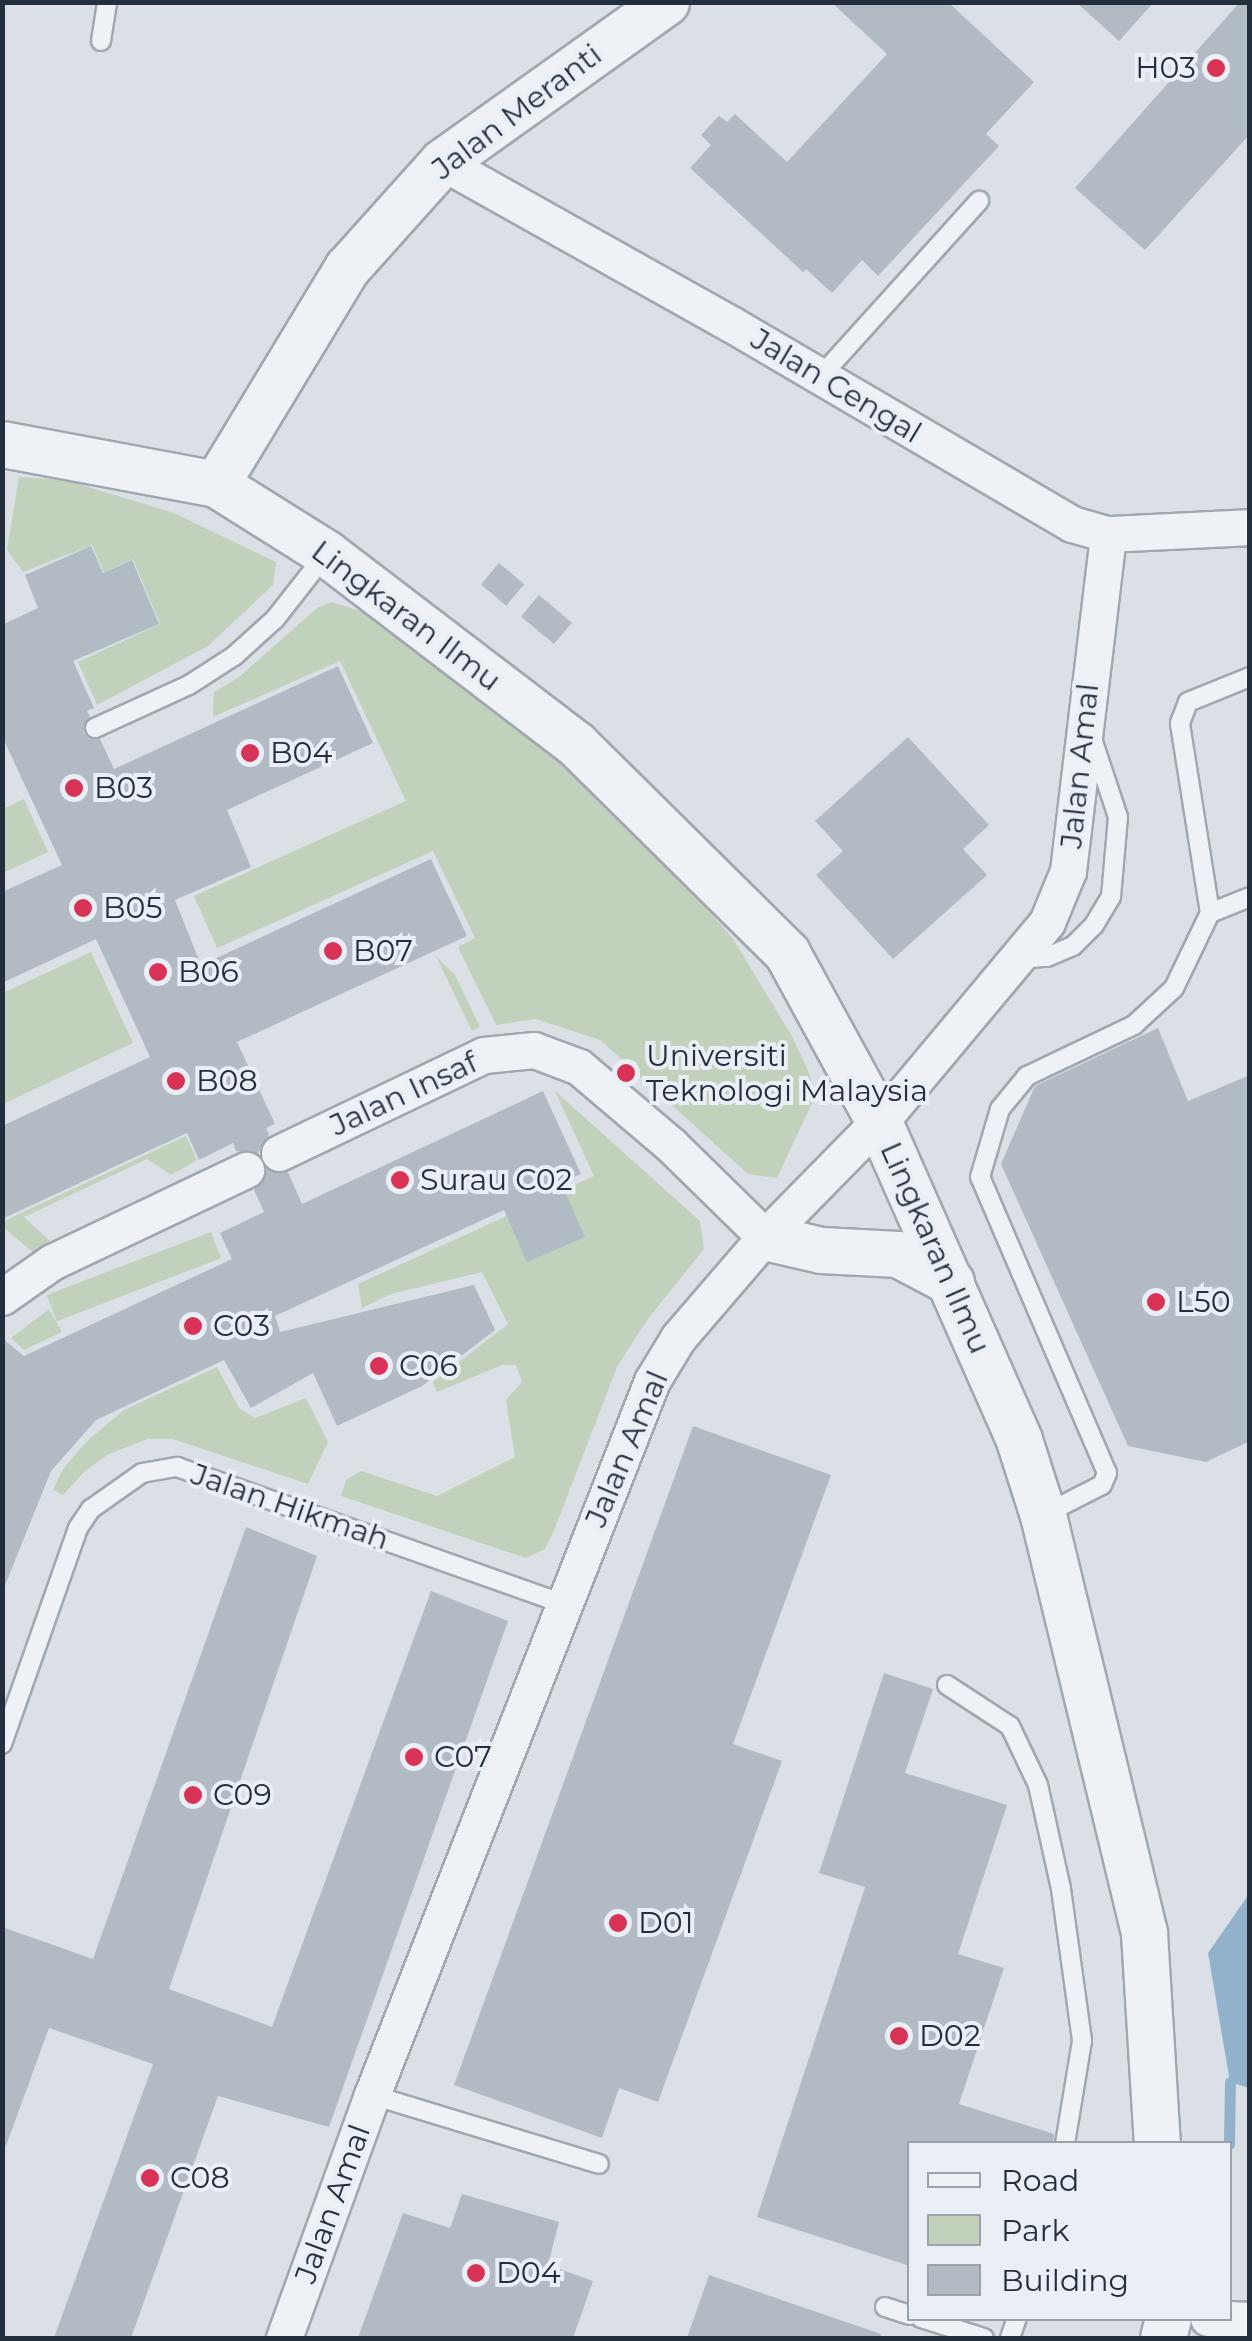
<!DOCTYPE html>
<style>
body{margin:0}
#map{position:relative;width:1252px;height:2341px;overflow:hidden;background:#dbe0e7;font-family:Montserrat,sans-serif}
div>[style]{position:absolute}
.green>*{inset:0;background:#c2d1bb;transform-origin:0 0}
.water>*{inset:0;background:#92b1cb}
.stream>*{height:11px;margin:-5.5px;padding:0 5.5px;transform-origin:5.5px;border-radius:5.5px;background:#92b1cb}
.building>*{inset:0;background:#b2bac4;transform-origin:0 0}
.roads{filter:drop-shadow(2px 0 #a0a7b1) drop-shadow(-2px 0 #a0a7b1) drop-shadow(0 2px #a0a7b1) drop-shadow(0 -2px #a0a7b1)}
.service>*{height:18px;margin:-9px;padding:0 9px;transform-origin:9px;border-radius:9px;background:#eef1f5}
.minor>*{height:35px;margin:-17.5px;padding:0 17.5px;transform-origin:17.5px;border-radius:17.5px;background:#eef1f5}
.tertiary>*{height:45px;margin:-22.5px;padding:0 22.5px;transform-origin:22.5px;border-radius:22.5px;background:#eef1f5}
.dots>*{width:28px;height:28px;translate:-50% -50%;box-sizing:border-box;border:5px solid #eaeff5;border-radius:50%}
span{translate:-50% -50%;white-space:nowrap;text-align:center;line-height:1.15;-webkit-text-stroke:8px #eaeff5;paint-order:stroke}
.poi-label{font-size:30px;color:#242f3e}
.right{translate:-100% -50%;text-align:right}
.left{translate:0 -50%;text-align:left}
.street-label{font-size:30px;color:#242f3e}
.frame{position:absolute;inset:0;border:5px solid #242f3e;pointer-events:none}
.legend{position:absolute;left:907px;top:2141px;width:325px;height:180px;box-sizing:border-box;background:#eaeff5;border:2px solid #9ba2ac;margin:0;padding:12px 18px;list-style:none;font-size:30px;color:#242f3e}
.legend li{display:flex;align-items:center;gap:20px;height:50px}
.legend b{width:50px;border:2px solid #9ba2ac}
</style>
<div id="map">
<div class="green">
<i style="clip-path:polygon(19px 477px,65px 480px,174px 513px,276px 562px,273px 585px,208px 646px,97px 705px,78px 662px,160px 624px,133px 559px,104px 572px,92px 545px,23px 572px,7px 550px)"></i>
<i style="clip-path:polygon(332px 602px,366px 613px,513px 710px,681px 878px,733px 939px,792px 1036px,810px 1075px,814px 1099px,777px 1178px,748px 1174px,600px 1040px,536px 1019px,496px 1025px,458px 947px,475px 938px,433px 851px,217px 948px,194px 896px,406px 801px,340px 661px,213px 717px,214px 692px,238px 678px,317px 608px)"></i>
<i style="clip-path:polygon(24px 799px,48px 852px,3px 873px,3px 809px)"></i>
<i style="clip-path:polygon(91px 952px,133px 1043px,3px 1104px,3px 993px)"></i>
<i style="clip-path:polygon(436px 956px,455px 975px,480px 1027px,472px 1031px)"></i>
<i style="clip-path:polygon(555px 1091px,700px 1221px,704px 1249px,647px 1320px,617px 1367px,555px 1528px,545px 1549px,526px 1558px,341px 1496px,346px 1480px,361px 1471px,437px 1496px,515px 1457px,506px 1400px,522px 1382px,516px 1365px,502px 1365px,437px 1392px,433px 1382px,508px 1324px,482px 1272px,391px 1294px,362px 1308px,358px 1284px,594px 1176px)"></i>
<i style="clip-path:polygon(186px 1136px,197px 1160px,171px 1175px,147px 1159px,24px 1217px,52px 1243px,36px 1255px,3px 1227px,2px 1222px)"></i>
<i style="left:211px;top:1232px;width:28px;height:176px;rotate:69deg"></i>
<i style="clip-path:polygon(49px 1309px,62px 1332px,24px 1350px,11px 1338px)"></i>
<i style="clip-path:polygon(217px 1367px,239px 1408px,255px 1418px,306px 1398px,328px 1442px,308px 1484px,173px 1439px,147px 1439px,107px 1455px,84px 1472px,63px 1495px,53px 1490px,63px 1469px,87px 1441px,124px 1410px)"></i>
</div>
<div class="water">
<i style="clip-path:polygon(1249px 1894px,1249px 2088px,1230px 2082px,1208px 1953px)"></i>
</div>
<div class="stream">
<i style="left:1229px;top:2144px;width:62px;rotate:-89.1deg"></i>
</div>
<div class="building">
<i style="clip-path:polygon(831px 2px,948px 2px,1034px 82px,986px 134px,999px 146px,878px 276px,862px 260px,832px 293px,806px 269px,803px 272px,690px 168px,711px 145px,701px 135px,719px 116px,727px 122px,735px 114px,787px 162px,887px 54px)"></i>
<i style="clip-path:polygon(1076px 2px,1154px 2px,1119px 41px)"></i>
<i style="clip-path:polygon(1240px 2px,1250px 2px,1250px 134px,1145px 250px,1075px 188px)"></i>
<i style="clip-path:polygon(91px 546px,103px 573px,132px 560px,159px 624px,73px 661px,94px 708px,87px 711px,90px 717px,83px 732px,89px 739px,100px 739px,114px 769px,338px 666px,373px 743px,227px 810px,251px 867px,175px 900px,201px 965px,431px 859px,467px 936px,237px 1042px,275px 1124px,266px 1128px,269px 1134px,258px 1153px,236px 1151px,233px 1143px,199px 1160px,187px 1133px,2px 1219px,2px 1126px,150px 1057px,96px 939px,2px 983px,2px 892px,62px 865px,2px 736px,2px 625px,38px 608px,25px 575px)"></i>
<i style="left:499px;top:563px;width:33px;height:28px;rotate:40deg"></i>
<i style="left:539px;top:595px;width:43px;height:28px;rotate:40deg"></i>
<i style="clip-path:polygon(908px 737px,989px 825px,963px 849px,987px 875px,893px 959px,816px 875px,843px 851px,815px 821px)"></i>
<i style="clip-path:polygon(1158px 1028px,1188px 1101px,1250px 1075px,1250px 1441px,1206px 1462px,1128px 1446px,1001px 1164px,1035px 1086px)"></i>
<i style="clip-path:polygon(543px 1091px,581px 1174px,561px 1183px,585px 1237px,527px 1262px,504px 1210px,275px 1316px,280px 1332px,474px 1285px,495px 1330px,422px 1386px,337px 1426px,313px 1373px,251px 1408px,224px 1360px,96px 1420px,51px 1471px,2px 1593px,2px 1338px,24px 1356px,232px 1259px,220px 1233px,264px 1212px,254px 1190px,267px 1170px,288px 1172px,302px 1204px)"></i>
<i style="clip-path:polygon(693px 1426px,831px 1475px,733px 1744px,782px 1761px,658px 2102px,619px 2088px,602px 2138px,454px 2085px)"></i>
<i style="clip-path:polygon(246px 1527px,317px 1556px,169px 1989px,272px 2027px,431px 1591px,508px 1621px,329px 2127px,218px 2096px,131px 2338px,54px 2338px,153px 2064px,49px 2028px,6px 2146px,2px 2146px,2px 1927px,93px 1959px)"></i>
<i style="clip-path:polygon(884px 1673px,933px 1689px,905px 1773px,1007px 1805px,958px 1954px,1004px 1968px,959px 2104px,1054px 2134px,1053px 2144px,910px 2144px,910px 2266px,757px 2217px,865px 1887px,819px 1873px)"></i>
<i style="clip-path:polygon(462px 2194px,559px 2222px,548px 2265px,593px 2281px,573px 2338px,358px 2338px,403px 2213px,450px 2228px)"></i>
<i style="clip-path:polygon(709px 2275px,881px 2334px,880px 2338px,687px 2338px)"></i>
</div>
<div class="roads">
<div class="service">
<i style="left:101px;top:41px;width:39px;rotate:-81deg"></i>
<i style="left:819px;top:378px;width:239px;rotate:-47.9deg"></i>
<i style="left:95px;top:728px;width:103px;rotate:-24.6deg"></i>
<i style="left:189px;top:685px;width:54px;rotate:-32.8deg"></i>
<i style="left:234px;top:656px;width:55px;rotate:-42.1deg"></i>
<i style="left:275px;top:619px;width:83px;rotate:-51.9deg"></i>
<i style="left:1210px;top:913px;width:43px;rotate:-21.8deg"></i>
<i style="left:1016px;top:959px;width:31px;rotate:-4deg"></i>
<i style="left:1047px;top:957px;width:28px;rotate:-23deg"></i>
<i style="left:1073px;top:946px;width:30px;rotate:-45deg"></i>
<i style="left:1094px;top:925px;width:33px;rotate:-59deg"></i>
<i style="left:1111px;top:897px;width:80px;rotate:-85deg"></i>
<i style="left:1118px;top:817px;width:82px;rotate:-108.4deg"></i>
<i style="left:1043px;top:1515px;width:66px;rotate:-27deg"></i>
<i style="left:1102px;top:1485px;width:13px;rotate:-67deg"></i>
<i style="left:1107px;top:1473px;width:322px;rotate:-113.2deg"></i>
<i style="left:980px;top:1177px;width:71px;rotate:-73.6deg"></i>
<i style="left:1000px;top:1109px;width:43px;rotate:-50.7deg"></i>
<i style="left:1027px;top:1076px;width:119px;rotate:-25.5deg"></i>
<i style="left:1134px;top:1025px;width:54px;rotate:-42.8deg"></i>
<i style="left:1174px;top:988px;width:83px;rotate:-64.4deg"></i>
<i style="left:1210px;top:913px;width:192px;rotate:-99deg"></i>
<i style="left:1180px;top:723px;width:22px;rotate:-69deg"></i>
<i style="left:1188px;top:702px;width:67px;rotate:-22deg"></i>
<i style="left:947px;top:1685px;width:75px;rotate:33.1deg"></i>
<i style="left:1010px;top:1726px;width:65px;rotate:64.6deg"></i>
<i style="left:1038px;top:1785px;width:107px;rotate:77.5deg"></i>
<i style="left:1061px;top:1889px;width:153px;rotate:82.1deg"></i>
<i style="left:1082px;top:2041px;width:104px;rotate:99.4deg"></i>
<i style="left:2px;top:1744px;width:229px;rotate:-70.6deg"></i>
<i style="left:78px;top:1528px;width:23px;rotate:-56deg"></i>
<i style="left:91px;top:1509px;width:62px;rotate:-35.2deg"></i>
<i style="left:142px;top:1473px;width:36px;rotate:-10deg"></i>
<i style="left:177px;top:1467px;width:410px;rotate:19.5deg"></i>
<i style="left:372px;top:2095px;width:237px;rotate:16.9deg"></i>
<i style="left:885px;top:2307px;width:26px;rotate:18deg"></i>
<i style="left:921px;top:2318px;width:66px;rotate:17.6deg"></i>
<i style="left:1010px;top:2338px;width:21px;rotate:-71deg"></i>
</div>
<div class="minor">
<i style="left:442px;top:162px;width:331px;rotate:29.3deg"></i>
<i style="left:731px;top:324px;width:395px;rotate:30.4deg"></i>
<i style="left:1072px;top:524px;width:37px;rotate:16deg"></i>
<i style="left:1108px;top:534px;width:142px;rotate:-2.8deg"></i>
<i style="left:279px;top:1153px;width:227px;rotate:-25.6deg"></i>
<i style="left:484px;top:1055px;width:50px;rotate:-5.7deg"></i>
<i style="left:534px;top:1050px;width:48px;rotate:20.7deg"></i>
<i style="left:579px;top:1067px;width:122px;rotate:40.3deg"></i>
<i style="left:672px;top:1146px;width:130px;rotate:44.4deg"></i>
<i style="left:2px;top:1297px;width:61px;rotate:-35deg"></i>
<i style="left:52px;top:1262px;width:215px;rotate:-25.4deg"></i>
<i style="left:1208px;top:2318px;width:42px;rotate:2.7deg"></i>
<i style="left:284px;top:2338px;width:258px;rotate:-70.1deg"></i>
<i style="left:372px;top:2095px;width:767px;rotate:-68.59deg"></i>
<i style="left:652px;top:1381px;width:50px;rotate:-58.8deg"></i>
<i style="left:678px;top:1338px;width:133px;rotate:-49.3deg"></i>
<i style="left:765px;top:1237px;width:178px;rotate:-45.5deg"></i>
<i style="left:890px;top:1110px;width:245px;rotate:-50.1deg"></i>
<i style="left:1047px;top:922px;width:55px;rotate:-67.6deg"></i>
<i style="left:1068px;top:871px;width:339px;rotate:-83.2deg"></i>
</div>
<div class="tertiary">
<i style="left:2px;top:444px;width:218px;rotate:10.6deg"></i>
<i style="left:216px;top:484px;width:130px;rotate:32.1deg"></i>
<i style="left:326px;top:553px;width:315px;rotate:37.4deg"></i>
<i style="left:576px;top:744px;width:297px;rotate:44.7deg"></i>
<i style="left:787px;top:953px;width:192px;rotate:61.4deg"></i>
<i style="left:879px;top:1122px;width:347px;rotate:66.2deg"></i>
<i style="left:1019px;top:1440px;width:79px;rotate:72.3deg"></i>
<i style="left:1043px;top:1515px;width:430px;rotate:76.4deg"></i>
<i style="left:1144px;top:1933px;width:211px;rotate:86.5deg"></i>
<i style="left:216px;top:484px;width:253px;rotate:-58.8deg"></i>
<i style="left:347px;top:268px;width:142px;rotate:-48.1deg"></i>
<i style="left:442px;top:162px;width:275px;rotate:-35.5deg"></i>
<i style="left:765px;top:1237px;width:57px;rotate:13.1deg"></i>
<i style="left:821px;top:1250px;width:77px;rotate:3deg"></i>
<i style="left:898px;top:1254px;width:60px;rotate:27.8deg"></i>
<i style="left:1163px;top:2338px;width:21px;rotate:-76deg"></i>
</div>
</div>
<div class="dots">
<i style="left:1216px;top:68px;background:#d83357"></i>
<i style="left:250px;top:753px;background:#d83357"></i>
<i style="left:74px;top:788px;background:#d83357"></i>
<i style="left:83px;top:908px;background:#d83357"></i>
<i style="left:333px;top:951px;background:#d83357"></i>
<i style="left:158px;top:972px;background:#d83357"></i>
<i style="left:626px;top:1073px;background:#d83357"></i>
<i style="left:176px;top:1081px;background:#d83357"></i>
<i style="left:400px;top:1180px;background:#d83357"></i>
<i style="left:1156px;top:1302px;background:#d83357"></i>
<i style="left:193px;top:1326px;background:#d83357"></i>
<i style="left:379px;top:1366px;background:#d83357"></i>
<i style="left:414px;top:1757px;background:#d83357"></i>
<i style="left:193px;top:1795px;background:#d83357"></i>
<i style="left:618px;top:1923px;background:#d83357"></i>
<i style="left:899px;top:2036px;background:#d83357"></i>
<i style="left:150px;top:2178px;background:#d83357"></i>
<i style="left:476px;top:2273px;background:#d83357"></i>
</div>
<div class="poi-label">
<span class="right" style="left:1196px;top:68px">H03</span>
<span class="left" style="left:270px;top:753px">B04</span>
<span class="left" style="left:94px;top:788px">B03</span>
<span class="left" style="left:103px;top:908px">B05</span>
<span class="left" style="left:353px;top:951px">B07</span>
<span class="left" style="left:178px;top:972px">B06</span>
<span class="left" style="left:646px;top:1073px">Universiti<br>Teknologi Malaysia</span>
<span class="left" style="left:196px;top:1081px">B08</span>
<span class="left" style="left:420px;top:1180px">Surau C02</span>
<span class="left" style="left:1176px;top:1302px">L50</span>
<span class="left" style="left:213px;top:1326px">C03</span>
<span class="left" style="left:399px;top:1366px">C06</span>
<span class="left" style="left:434px;top:1757px">C07</span>
<span class="left" style="left:213px;top:1795px">C09</span>
<span class="left" style="left:638px;top:1923px">D01</span>
<span class="left" style="left:919px;top:2036px">D02</span>
<span class="left" style="left:170px;top:2178px">C08</span>
<span class="left" style="left:496px;top:2273px">D04</span>
</div>
<div class="street-label">
<span style="left:517px;top:112px;rotate:-37deg">Jalan Meranti</span>
<span style="left:836px;top:386px;rotate:31deg">Jalan Cengal</span>
<span style="left:406px;top:616px;rotate:37deg">Lingkaran Ilmu</span>
<span style="left:1080px;top:766px;rotate:-84deg">Jalan Amal</span>
<span style="left:404px;top:1094px;rotate:-25deg">Jalan Insaf</span>
<span style="left:935px;top:1248px;rotate:66deg">Lingkaran Ilmu</span>
<span style="left:627px;top:1449px;rotate:-67deg">Jalan Amal</span>
<span style="left:290px;top:1507px;rotate:19deg">Jalan Hikmah</span>
<span style="left:333px;top:2204px;rotate:-70deg">Jalan Amal</span>
</div>
<div class="frame"></div>
<ul class="legend">
<li><b style="height:12px;background:#eef1f5"></b>Road</li>
<li><b style="height:28px;background:#c2d1bb"></b>Park</li>
<li><b style="height:28px;background:#b2bac4"></b>Building</li>
</ul>
</div>
